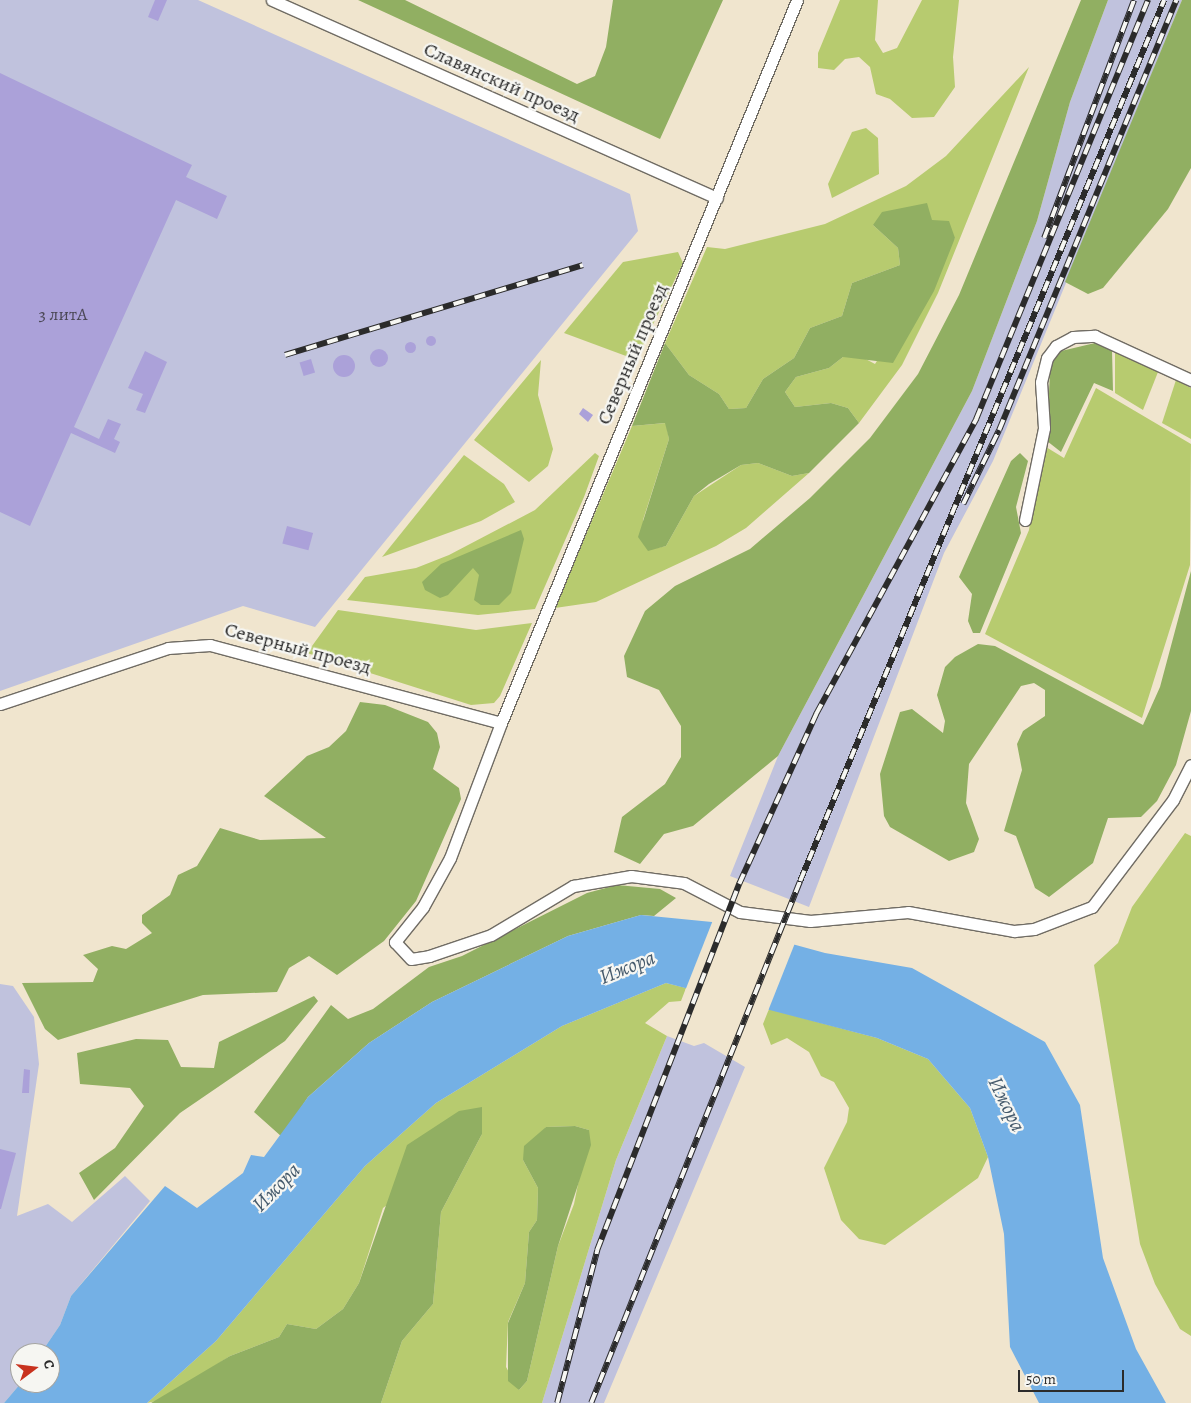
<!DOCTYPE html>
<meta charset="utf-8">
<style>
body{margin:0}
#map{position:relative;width:1191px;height:1403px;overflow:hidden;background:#f0e5ce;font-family:Alegreya,serif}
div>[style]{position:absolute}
.industrial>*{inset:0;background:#c0c2dd}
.green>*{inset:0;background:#b7cb6f}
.forest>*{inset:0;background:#91af62}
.water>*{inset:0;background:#74b0e5}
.pier>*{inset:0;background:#f0e5ce}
.building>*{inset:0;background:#aba1d9;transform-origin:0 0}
.round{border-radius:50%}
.roads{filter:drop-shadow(1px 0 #706c64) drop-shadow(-1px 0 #706c64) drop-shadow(0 1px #706c64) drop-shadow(0 -1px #706c64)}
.street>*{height:11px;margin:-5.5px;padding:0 5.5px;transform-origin:5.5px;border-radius:5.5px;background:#fff}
.rail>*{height:5.5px;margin-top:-2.75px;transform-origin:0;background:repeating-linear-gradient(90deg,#f6f6f2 0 11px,#2b2b2b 0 22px);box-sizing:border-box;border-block:1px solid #2b2b2b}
span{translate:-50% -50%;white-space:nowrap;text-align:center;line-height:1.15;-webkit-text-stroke:4.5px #f6f6f2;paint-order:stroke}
.number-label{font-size:18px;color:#4b4856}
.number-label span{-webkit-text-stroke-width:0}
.street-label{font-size:20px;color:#2b2b2b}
.water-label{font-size:21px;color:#455a6c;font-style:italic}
.north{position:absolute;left:10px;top:1343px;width:50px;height:50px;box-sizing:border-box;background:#f6f6f2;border:1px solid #a5a5a2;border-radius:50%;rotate:75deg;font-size:14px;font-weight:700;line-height:20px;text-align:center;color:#2b2b2b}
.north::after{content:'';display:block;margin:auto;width:18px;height:22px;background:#c8321e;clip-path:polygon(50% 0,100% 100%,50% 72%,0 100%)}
.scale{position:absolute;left:1018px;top:1370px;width:106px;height:22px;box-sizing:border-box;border:2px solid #2b2b2b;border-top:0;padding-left:6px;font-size:15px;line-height:18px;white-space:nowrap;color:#2b2b2b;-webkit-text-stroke:4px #f6f6f2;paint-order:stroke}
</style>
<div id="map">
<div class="industrial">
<i style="clip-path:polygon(0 0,198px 0,630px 194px,638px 231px,315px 627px,243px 606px,0 691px)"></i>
<i style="clip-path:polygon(1108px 0,1182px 0,993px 461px,944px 553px,809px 907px,730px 876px,778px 756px,972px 391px,1037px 221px,1070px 102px)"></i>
<i style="clip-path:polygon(0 984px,13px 986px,34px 1017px,39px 1064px,17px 1216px,48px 1204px,72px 1222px,125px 1176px,150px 1201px,71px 1296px,60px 1325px,41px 1353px,20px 1353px,21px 1383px,4px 1403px,0 1403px)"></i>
<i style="clip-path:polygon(667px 1036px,694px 1046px,704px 1043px,745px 1067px,604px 1403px,542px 1403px,616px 1160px)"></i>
</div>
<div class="green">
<i style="clip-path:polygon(840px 0,878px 0,875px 40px,883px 53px,897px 48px,922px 0,959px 0,953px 57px,955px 87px,934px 117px,912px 118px,890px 99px,876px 94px,870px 67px,859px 57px,845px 59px,834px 70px,818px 68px,818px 53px)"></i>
<i style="clip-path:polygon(1029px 67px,938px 293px,902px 365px,859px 423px,848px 408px,831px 403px,795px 407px,785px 392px,796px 377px,829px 368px,843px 357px,860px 356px,875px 364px,955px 238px,873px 225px,898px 248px,900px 265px,852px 283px,842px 316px,810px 328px,794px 358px,763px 379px,746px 408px,729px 409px,719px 394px,689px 375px,665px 343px,707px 247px,725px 249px,825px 224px,906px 186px,946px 156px)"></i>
<i style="clip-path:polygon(866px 128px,878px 138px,879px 174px,832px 198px,828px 184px,852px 132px)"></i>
<i style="clip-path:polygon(678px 252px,683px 263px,639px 353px,626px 356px,564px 333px,623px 262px)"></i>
<i style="clip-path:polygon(1115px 351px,1158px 372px,1143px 410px,1115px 393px)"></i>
<i style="clip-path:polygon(541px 360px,538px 395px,553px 449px,548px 466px,529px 482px,474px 440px)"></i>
<i style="clip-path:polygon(1176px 380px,1191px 388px,1191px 439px,1162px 423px)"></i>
<i style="clip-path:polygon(1096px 388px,1191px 444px,1190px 565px,1142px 718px,985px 634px,1029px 530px,1036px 477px,1046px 447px,1064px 458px)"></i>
<i style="clip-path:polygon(666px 423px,669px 439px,643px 520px,648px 550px,666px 546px,694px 496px,741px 465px,758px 463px,792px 476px,809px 473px,746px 528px,716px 546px,596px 602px,555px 608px,632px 426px)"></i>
<i style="clip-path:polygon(595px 453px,599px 456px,584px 497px,535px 609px,478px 615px,347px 600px,365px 577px,416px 568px,449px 555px,535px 510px)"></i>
<i style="clip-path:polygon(464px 455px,504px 484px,515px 502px,481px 521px,382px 557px)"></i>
<i style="clip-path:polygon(338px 610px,476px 630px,532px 623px,500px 696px,494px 703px,471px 705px,307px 653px)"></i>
<i style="clip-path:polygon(1185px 833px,1191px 836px,1191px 1336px,1180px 1329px,1155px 1284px,1140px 1244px,1094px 965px,1118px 943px,1132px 907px)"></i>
<i style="clip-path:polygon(evenodd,666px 983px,686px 988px,681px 1001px,669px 1002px,645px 1023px,667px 1036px,616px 1160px,542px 1403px,381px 1403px,402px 1341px,433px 1304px,441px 1212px,482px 1134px,383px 1208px,359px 1283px,343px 1309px,316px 1329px,287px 1324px,279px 1337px,230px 1356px,162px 1400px,147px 1403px,216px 1341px,365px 1166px,436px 1103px,562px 1026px,666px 983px,575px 1126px,589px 1130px,574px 1204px,558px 1246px,527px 1381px,519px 1390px,506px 1367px,508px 1322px,525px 1283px,529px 1232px,537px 1220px,538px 1188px,523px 1160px,546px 1127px,575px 1126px)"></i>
<i style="clip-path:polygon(769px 1009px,877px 1038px,928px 1059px,970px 1108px,988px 1157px,978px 1178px,885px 1245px,859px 1239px,841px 1220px,824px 1168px,847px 1122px,849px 1108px,834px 1082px,821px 1076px,809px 1052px,787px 1038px,771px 1045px,763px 1024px)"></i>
</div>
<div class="forest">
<i style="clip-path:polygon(358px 0,405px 0,577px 84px,595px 76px,606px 47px,613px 0,723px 0,660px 139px)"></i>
<i style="clip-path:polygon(1081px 0,1108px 0,1070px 102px,1037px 221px,972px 391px,778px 756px,693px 826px,664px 834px,640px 864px,614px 852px,622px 817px,665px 784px,681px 757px,681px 726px,659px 690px,627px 677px,624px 656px,645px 611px,675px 586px,750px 549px,810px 498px,870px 438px,918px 374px,959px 295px)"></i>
<i style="clip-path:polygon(1182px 0,1191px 0,1191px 168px,1168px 209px,1103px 288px,1088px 294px,1065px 282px)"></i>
<i style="clip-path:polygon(927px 203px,932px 220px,949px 221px,955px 238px,934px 291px,893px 363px,843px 357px,829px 368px,796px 377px,785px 392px,795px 407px,831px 403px,848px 408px,859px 423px,809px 473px,792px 476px,758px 463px,741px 465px,709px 484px,694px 496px,666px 546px,648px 551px,638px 537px,669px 439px,665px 423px,632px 426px,665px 343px,689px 375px,719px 394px,729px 409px,746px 408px,763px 379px,794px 358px,810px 328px,842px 316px,852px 283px,900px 265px,898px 248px,873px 225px,882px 212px)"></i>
<i style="clip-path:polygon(1095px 343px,1112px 350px,1113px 391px,1094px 383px,1061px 452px,1047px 441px,1050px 370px,1057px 352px)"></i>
<i style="clip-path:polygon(1020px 453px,1028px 461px,1016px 507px,1021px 533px,980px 633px,973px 633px,968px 621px,972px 594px,959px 577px,1011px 461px)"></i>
<i style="clip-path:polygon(521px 530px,524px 539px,511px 593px,499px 605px,481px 605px,474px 600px,479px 575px,473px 568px,448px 595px,440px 598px,425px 590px,422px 582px,441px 564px)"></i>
<i style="clip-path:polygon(1191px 571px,1191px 711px,1176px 765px,1157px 801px,1141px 817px,1108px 818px,1093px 863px,1049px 897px,1035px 888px,1016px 836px,1004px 831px,1022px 770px,1017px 744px,1023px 731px,1045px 716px,1045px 690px,1034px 683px,1021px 686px,969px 764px,966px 803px,979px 839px,974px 852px,949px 861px,890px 827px,884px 816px,880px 774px,900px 712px,912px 709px,943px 733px,945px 721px,937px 695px,945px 667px,955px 657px,978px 644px,995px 646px,1143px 725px,1160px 687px)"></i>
<i style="clip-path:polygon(360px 702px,385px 705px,428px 722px,437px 733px,440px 747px,433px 769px,459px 788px,461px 799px,416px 901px,384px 941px,337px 975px,309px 956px,289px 968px,277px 992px,203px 995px,58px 1040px,45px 1029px,22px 983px,93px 982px,98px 969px,83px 955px,112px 946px,126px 949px,152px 933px,142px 923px,142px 915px,170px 895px,178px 875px,197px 866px,220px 828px,260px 840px,326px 838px,264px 796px,307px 756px,329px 747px,346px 731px)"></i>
<i style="clip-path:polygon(617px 885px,660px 889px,676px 898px,654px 916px,641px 915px,568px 936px,432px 1002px,369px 1043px,308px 1097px,282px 1137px,254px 1112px,331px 1005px,348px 1019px,373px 1009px,429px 967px,462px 956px,587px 893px)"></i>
<i style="clip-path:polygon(314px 996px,318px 1001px,285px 1041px,180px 1113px,94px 1200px,79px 1173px,115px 1148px,144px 1106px,130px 1088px,80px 1084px,77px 1053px,136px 1039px,168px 1040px,181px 1067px,214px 1068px,219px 1042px)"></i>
<i style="clip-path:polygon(482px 1107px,482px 1134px,441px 1212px,433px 1304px,402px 1341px,381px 1403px,151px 1403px,230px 1356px,279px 1337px,287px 1324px,316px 1329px,343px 1309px,359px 1283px,407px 1145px,459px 1111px)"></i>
<i style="clip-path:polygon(575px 1126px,589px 1130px,591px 1145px,558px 1246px,527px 1381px,519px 1390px,508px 1381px,508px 1323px,525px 1283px,529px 1232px,537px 1220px,538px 1188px,523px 1160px,524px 1146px,546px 1127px)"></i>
</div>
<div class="water">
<i style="clip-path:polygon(641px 915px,712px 922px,825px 953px,912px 968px,1045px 1042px,1080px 1105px,1103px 1258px,1136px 1349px,1166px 1403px,1039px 1403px,1010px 1347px,1004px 1234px,988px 1157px,970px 1108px,928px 1059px,877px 1038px,666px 983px,562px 1026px,436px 1103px,365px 1166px,216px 1341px,147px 1403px,4px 1403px,21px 1383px,50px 1383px,50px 1353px,41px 1353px,60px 1325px,71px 1296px,165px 1186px,197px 1208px,243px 1173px,251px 1155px,264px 1157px,308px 1097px,369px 1043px,432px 1002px,568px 936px)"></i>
</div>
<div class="pier">
<i style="clip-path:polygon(713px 920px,795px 943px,768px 1011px,685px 991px)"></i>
</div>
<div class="building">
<i style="clip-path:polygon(155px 0,167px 0,158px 21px,148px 17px)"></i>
<i style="clip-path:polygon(0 73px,192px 165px,186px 177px,227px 196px,217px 219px,176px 200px,74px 427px,99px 439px,108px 419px,121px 424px,114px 439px,120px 442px,115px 453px,71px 433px,30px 526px,0 512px)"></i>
<i class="round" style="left:426px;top:336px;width:10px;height:10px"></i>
<i class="round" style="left:404.5px;top:341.5px;width:11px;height:11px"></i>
<i class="round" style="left:370px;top:349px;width:18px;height:18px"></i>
<i style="clip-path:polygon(145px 351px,167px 362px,145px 413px,136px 410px,143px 394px,128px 388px)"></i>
<i class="round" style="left:333px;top:355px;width:22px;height:22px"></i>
<i style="left:311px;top:359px;width:14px;height:12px;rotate:73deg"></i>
<i style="clip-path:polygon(583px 408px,593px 415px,588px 422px,579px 414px)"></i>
<i style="left:287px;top:526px;width:27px;height:18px;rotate:15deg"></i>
<i style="clip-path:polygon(24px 1069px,30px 1070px,29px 1093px,22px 1093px)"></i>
<i style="clip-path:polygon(0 1149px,16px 1153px,1px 1209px,0 1209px)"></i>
</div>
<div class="roads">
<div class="street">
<i style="left:272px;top:0;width:487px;rotate:24deg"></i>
<i style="left:797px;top:0;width:781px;rotate:112.26deg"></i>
<i style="left:501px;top:723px;width:144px;rotate:110.7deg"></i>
<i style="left:450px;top:858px;width:56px;rotate:118.9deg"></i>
<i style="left:423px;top:907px;width:45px;rotate:128.7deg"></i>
<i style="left:395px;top:942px;width:23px;rotate:47deg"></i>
<i style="left:411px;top:959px;width:18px;rotate:-9deg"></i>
<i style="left:429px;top:956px;width:65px;rotate:-18.7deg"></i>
<i style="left:491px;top:935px;width:96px;rotate:-30.9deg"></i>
<i style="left:573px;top:886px;width:59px;rotate:-9.8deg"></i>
<i style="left:631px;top:876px;width:53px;rotate:7.5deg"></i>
<i style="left:684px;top:883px;width:63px;rotate:27.4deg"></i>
<i style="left:740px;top:912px;width:71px;rotate:7.3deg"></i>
<i style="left:810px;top:921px;width:98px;rotate:-5.2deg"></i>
<i style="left:908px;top:912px;width:108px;rotate:10.2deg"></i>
<i style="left:1014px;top:931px;width:20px;rotate:-6deg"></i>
<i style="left:1034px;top:929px;width:62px;rotate:-20.8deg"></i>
<i style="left:1092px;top:907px;width:134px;rotate:-52.9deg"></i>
<i style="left:1173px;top:800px;width:39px;rotate:-63deg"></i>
<i style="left:1025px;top:520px;width:94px;rotate:-78.3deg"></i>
<i style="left:1044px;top:428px;width:46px;rotate:-93.7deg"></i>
<i style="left:1041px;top:382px;width:25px;rotate:-76deg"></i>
<i style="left:1047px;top:358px;width:15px;rotate:-53deg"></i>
<i style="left:1056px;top:346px;width:19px;rotate:-28deg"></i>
<i style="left:1073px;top:337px;width:22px;rotate:-3deg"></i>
<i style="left:1095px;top:336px;width:106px;rotate:24.6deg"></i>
<i style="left:0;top:704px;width:177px;rotate:-18.4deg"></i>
<i style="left:168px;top:648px;width:42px;rotate:-4.1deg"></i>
<i style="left:210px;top:645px;width:301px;rotate:15deg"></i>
</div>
</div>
<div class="rail">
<i style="left:1044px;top:238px;width:254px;rotate:-69.3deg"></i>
<i style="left:285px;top:355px;width:311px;rotate:-16.8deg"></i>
<i style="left:963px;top:504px;width:82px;rotate:-64.1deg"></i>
<i style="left:999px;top:430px;width:465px;rotate:-67.6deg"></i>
<i style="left:557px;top:1403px;width:158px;rotate:-75.3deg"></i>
<i style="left:597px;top:1250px;width:393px;rotate:-68.8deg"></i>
<i style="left:739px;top:884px;width:187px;rotate:-65.6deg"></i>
<i style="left:816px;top:714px;width:336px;rotate:-61.5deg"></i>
<i style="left:976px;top:419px;width:453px;rotate:-67.7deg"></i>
<i style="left:591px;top:1403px;width:562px;rotate:-68.18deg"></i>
<i style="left:800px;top:881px;width:953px;rotate:-67.55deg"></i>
</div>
<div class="number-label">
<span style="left:63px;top:314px">3 литА</span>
</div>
<div class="street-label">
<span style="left:502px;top:82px;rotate:24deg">Славянский проезд</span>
<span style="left:632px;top:354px;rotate:-67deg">Северный проезд</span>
<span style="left:298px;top:648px;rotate:15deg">Северный проезд</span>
</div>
<div class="water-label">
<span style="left:627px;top:967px;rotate:-22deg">Ижора</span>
<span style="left:1007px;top:1104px;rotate:64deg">Ижора</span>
<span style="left:276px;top:1187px;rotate:-46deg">Ижора</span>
</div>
<div class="north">С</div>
<div class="scale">50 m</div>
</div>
